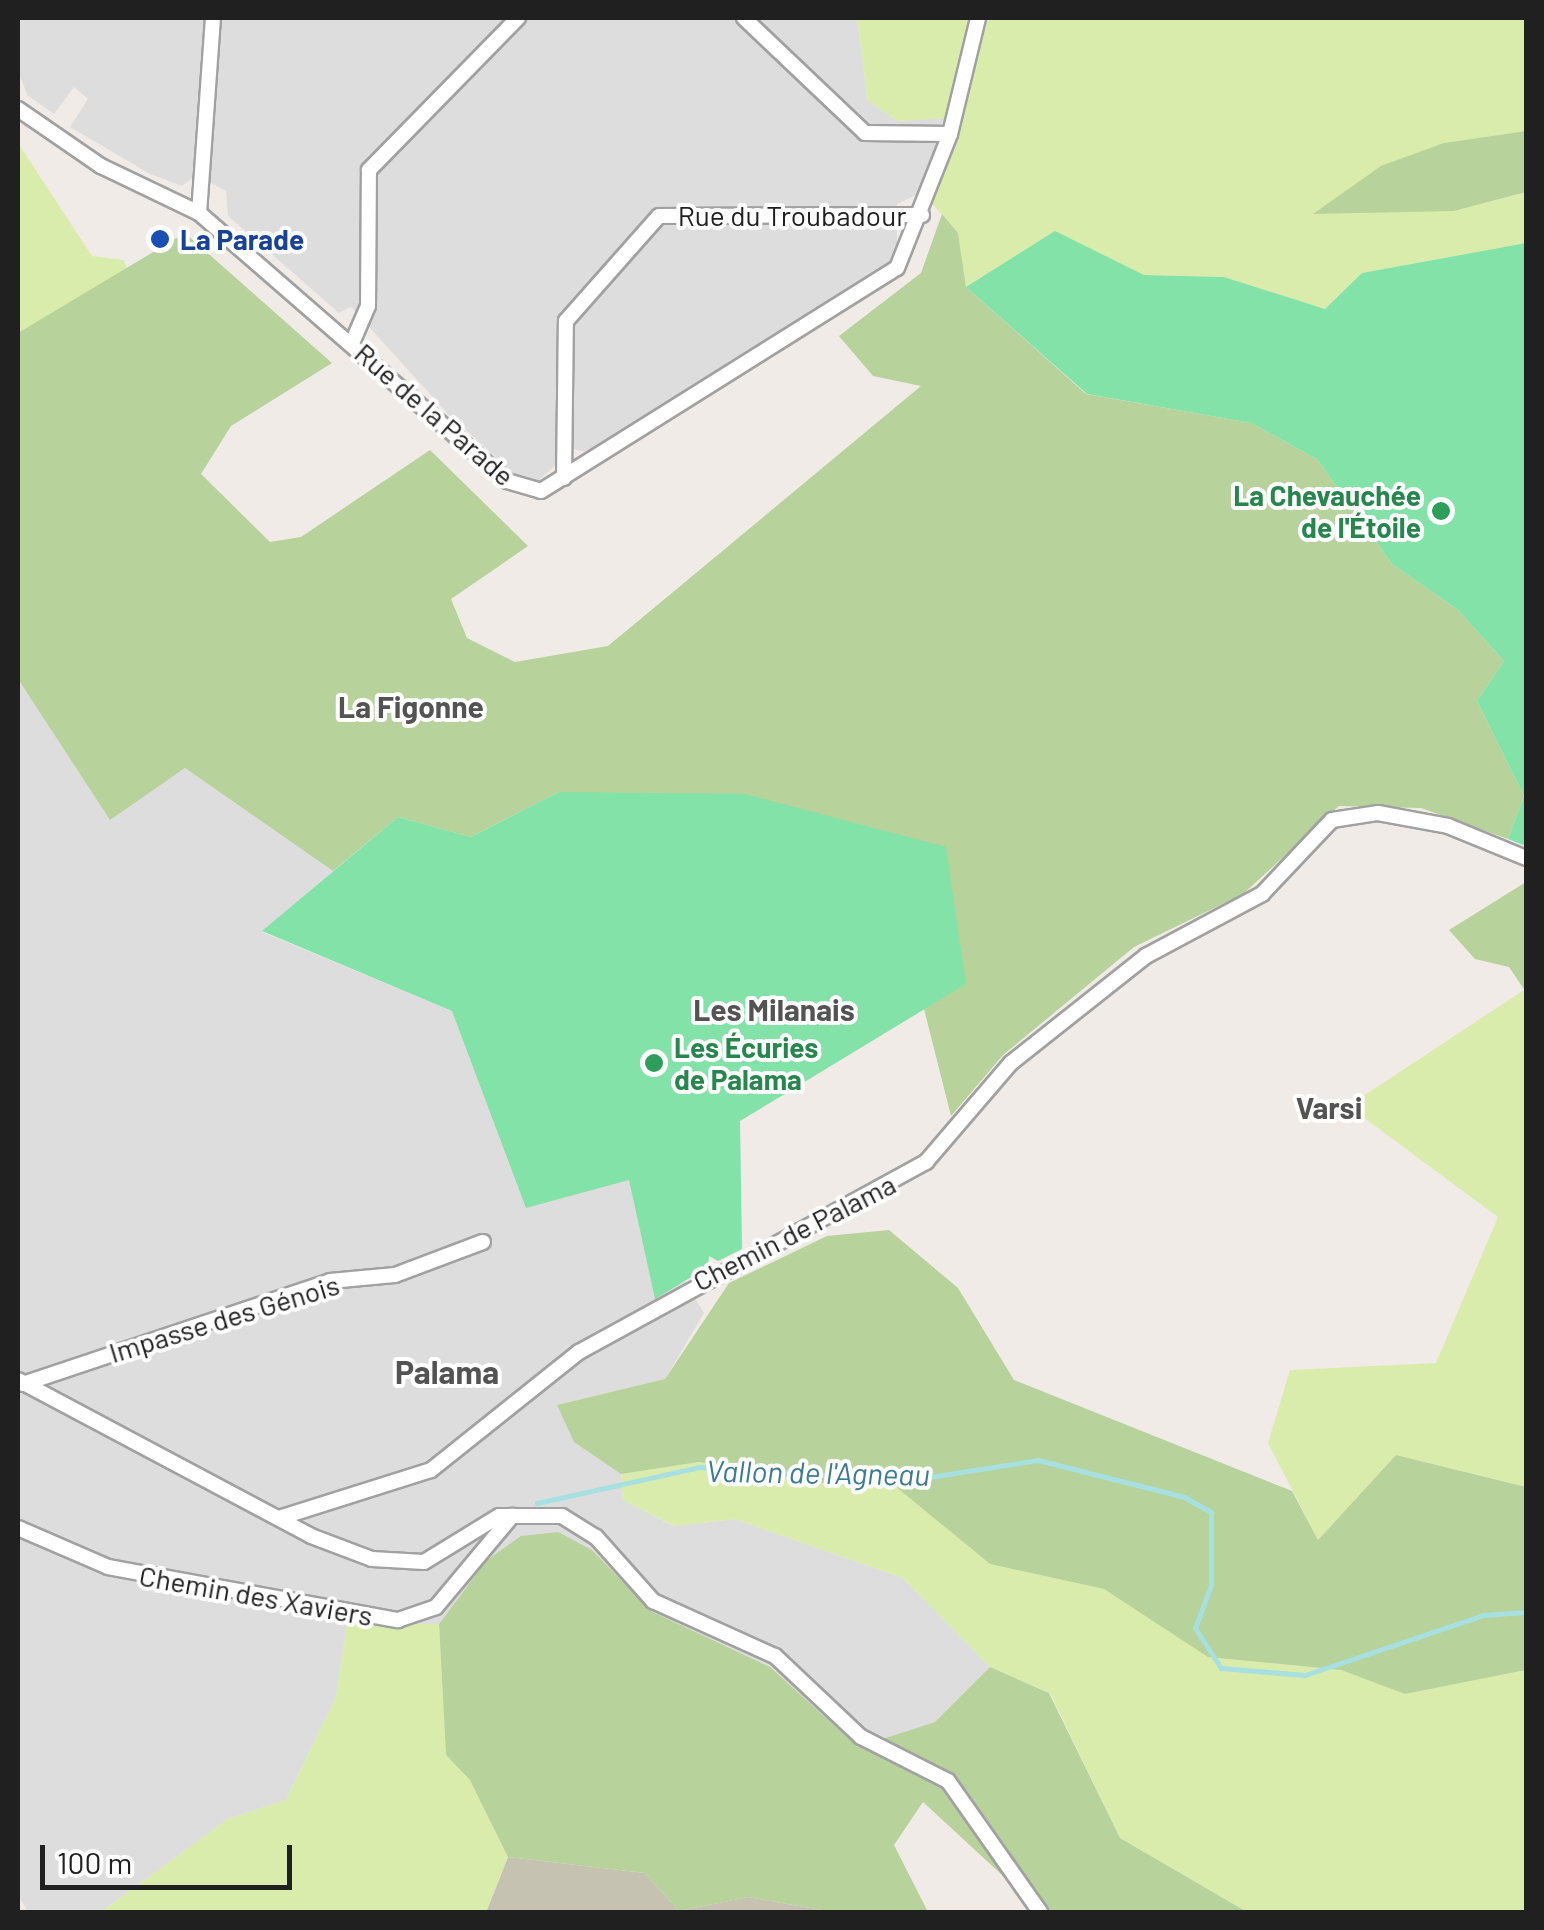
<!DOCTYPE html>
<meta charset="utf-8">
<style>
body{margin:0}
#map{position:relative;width:1544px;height:1930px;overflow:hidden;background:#f1ebe7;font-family:Barlow,sans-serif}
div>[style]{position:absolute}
.residential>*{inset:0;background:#deddde}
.construction>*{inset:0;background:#c6c2b2}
.grass>*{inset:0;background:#daecab}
.forest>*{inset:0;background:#b7d29a}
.pitch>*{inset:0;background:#83e2a8}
.stream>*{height:5px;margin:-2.5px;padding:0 2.5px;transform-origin:2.5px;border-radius:2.5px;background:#a6e0e0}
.roads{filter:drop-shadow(2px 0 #a1a1a1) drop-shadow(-2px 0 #a1a1a1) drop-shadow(0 2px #a1a1a1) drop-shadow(0 -2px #a1a1a1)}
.street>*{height:14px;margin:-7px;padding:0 7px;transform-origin:7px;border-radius:7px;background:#fff}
.dots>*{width:28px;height:28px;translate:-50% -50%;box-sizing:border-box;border:5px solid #fff;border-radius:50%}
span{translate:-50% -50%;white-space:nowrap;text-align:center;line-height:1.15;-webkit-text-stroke:8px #fff;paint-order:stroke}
.street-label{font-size:28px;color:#202020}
.transit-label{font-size:28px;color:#164399;font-weight:700}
.left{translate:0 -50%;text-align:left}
.leisure-label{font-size:28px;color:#27864d;font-weight:700}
.right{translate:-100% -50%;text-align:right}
.neighbourhood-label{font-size:30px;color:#535353;font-weight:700}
.water-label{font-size:30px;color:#3d7b94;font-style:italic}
.quarter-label{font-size:32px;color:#535353;font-weight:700}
.frame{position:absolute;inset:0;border:20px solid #202020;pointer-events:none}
.scale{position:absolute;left:40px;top:1845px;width:252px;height:45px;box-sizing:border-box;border:5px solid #202020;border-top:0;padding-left:12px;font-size:30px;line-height:35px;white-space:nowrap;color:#202020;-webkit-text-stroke:8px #fff;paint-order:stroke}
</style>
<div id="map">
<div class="residential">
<i style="clip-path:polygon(18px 18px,857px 18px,868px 101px,898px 121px,947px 117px,922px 192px,897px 204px,897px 256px,585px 452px,574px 449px,537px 482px,516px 475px,449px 415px,351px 307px,339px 313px,228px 216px,226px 191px,196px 175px,182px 186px,150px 174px,70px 127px,88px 99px,74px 87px,54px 114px,28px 96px,18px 72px)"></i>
<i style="clip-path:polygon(18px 679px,109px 818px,185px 768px,333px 871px,262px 932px,452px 1011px,629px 1179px,655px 1298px,685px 1281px,704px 1313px,665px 1379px,557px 1405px,574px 1441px,621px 1474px,623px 1500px,674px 1526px,735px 1519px,903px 1578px,990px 1667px,935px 1722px,858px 1748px,770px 1667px,651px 1611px,592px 1550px,486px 1561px,439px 1624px,347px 1624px,336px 1697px,286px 1800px,228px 1819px,101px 1912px,28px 1912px,18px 1895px)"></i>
</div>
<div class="construction">
<i style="clip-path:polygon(508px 1857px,645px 1873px,679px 1911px,748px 1897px,833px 1912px,486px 1912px)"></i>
</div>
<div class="grass">
<i style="clip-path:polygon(857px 18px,1526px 18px,1526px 131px,1444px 143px,1454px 211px,1526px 192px,1526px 243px,1362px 273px,1325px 309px,1224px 277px,1144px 275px,1055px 232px,966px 287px,958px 233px,922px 192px,947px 118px,898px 121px,868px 101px)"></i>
<i style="clip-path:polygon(18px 143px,92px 256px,124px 260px,127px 270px,18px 333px)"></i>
<i style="clip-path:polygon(1524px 990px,1526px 1487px,1396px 1455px,1318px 1540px,1268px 1443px,1290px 1370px,1436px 1363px,1498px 1217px,1348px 1106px)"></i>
<i style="clip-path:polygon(699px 1462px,828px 1484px,890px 1482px,990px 1564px,1104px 1589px,1209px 1657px,1341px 1670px,1405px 1694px,1526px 1670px,1526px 1912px,1247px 1912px,1120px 1838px,1050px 1693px,990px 1667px,903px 1578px,735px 1519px,675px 1526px,623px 1500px,621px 1474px)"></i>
<i style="clip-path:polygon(347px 1624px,439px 1624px,446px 1755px,475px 1784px,508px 1857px,486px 1912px,101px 1912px,228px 1819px,286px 1800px,336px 1697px)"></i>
</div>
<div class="forest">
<i style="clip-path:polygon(1526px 131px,1526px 192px,1454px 211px,1313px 214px,1381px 166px,1444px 143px)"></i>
<i style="clip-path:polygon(942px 214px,958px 233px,966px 287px,1086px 394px,1251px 423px,1317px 459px,1392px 564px,1458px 610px,1504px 661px,1477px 701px,1524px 796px,1508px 839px,1421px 808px,1339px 806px,1243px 894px,1134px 947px,1003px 1055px,951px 1116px,924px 1009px,966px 983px,559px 792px,471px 837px,398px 817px,333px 871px,185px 768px,110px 820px,18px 679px,18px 333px,185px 233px,332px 363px,231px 426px,201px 474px,270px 542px,301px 537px,430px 450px,528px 546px,451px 599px,467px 638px,515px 662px,608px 646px,921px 386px,873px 376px,839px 336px,921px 273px)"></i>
<i style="clip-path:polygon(1526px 882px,1526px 992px,1509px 967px,1475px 959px,1449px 930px)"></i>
<i style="clip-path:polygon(889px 1230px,958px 1288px,1014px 1380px,1292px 1491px,1318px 1540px,1396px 1455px,1526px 1487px,1526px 1670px,1405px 1694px,1341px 1670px,1208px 1657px,1104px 1589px,990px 1564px,890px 1482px,828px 1484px,699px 1462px,621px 1474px,574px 1442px,557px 1405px,665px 1379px,729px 1283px,827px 1236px)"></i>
<i style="clip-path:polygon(558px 1532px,592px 1550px,651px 1611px,770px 1667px,858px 1747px,935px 1722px,990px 1667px,1049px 1693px,1120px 1838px,1247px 1912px,1042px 1912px,923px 1802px,894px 1845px,928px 1912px,833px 1912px,748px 1897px,679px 1911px,645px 1873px,508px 1857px,470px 1780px,446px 1755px,439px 1624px,486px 1561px,521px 1536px)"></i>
</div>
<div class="pitch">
<i style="clip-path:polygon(1055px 231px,1144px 275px,1224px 277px,1325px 309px,1362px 273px,1526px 243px,1526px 846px,1508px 839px,1524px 796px,1477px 701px,1504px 661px,1458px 610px,1392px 564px,1317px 459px,1251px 423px,1087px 394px,966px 287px)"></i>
<i style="clip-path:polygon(559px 792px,745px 794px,946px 847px,966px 984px,740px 1121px,742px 1249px,718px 1261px,709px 1256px,708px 1267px,655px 1299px,629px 1180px,526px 1208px,452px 1011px,262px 931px,398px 817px,471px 837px)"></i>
</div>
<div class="stream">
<i style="left:537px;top:1503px;width:166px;rotate:-12.5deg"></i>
<i style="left:699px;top:1467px;width:211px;rotate:3.5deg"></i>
<i style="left:910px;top:1480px;width:130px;rotate:-8.9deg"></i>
<i style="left:1038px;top:1460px;width:151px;rotate:14.2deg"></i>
<i style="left:1184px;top:1497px;width:31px;rotate:29deg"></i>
<i style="left:1211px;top:1512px;width:73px;rotate:90deg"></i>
<i style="left:1211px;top:1585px;width:46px;rotate:110.4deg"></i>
<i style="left:1195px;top:1628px;width:48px;rotate:57deg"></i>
<i style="left:1221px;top:1668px;width:84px;rotate:4.8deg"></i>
<i style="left:1305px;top:1675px;width:188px;rotate:-18.6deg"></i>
<i style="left:1483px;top:1615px;width:43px;rotate:-4deg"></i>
</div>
<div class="roads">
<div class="street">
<i style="left:744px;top:18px;width:167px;rotate:43.5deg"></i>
<i style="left:865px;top:133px;width:85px;rotate:0.7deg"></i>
<i style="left:18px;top:109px;width:101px;rotate:34.5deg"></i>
<i style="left:101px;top:166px;width:109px;rotate:25.6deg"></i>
<i style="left:199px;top:213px;width:408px;rotate:41deg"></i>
<i style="left:507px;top:481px;width:35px;rotate:16deg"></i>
<i style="left:541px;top:491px;width:420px;rotate:-32.1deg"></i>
<i style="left:897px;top:268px;width:144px;rotate:-68.4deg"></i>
<i style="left:950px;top:134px;width:119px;rotate:-76.4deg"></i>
<i style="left:199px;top:213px;width:196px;rotate:-85.9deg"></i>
<i style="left:352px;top:343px;width:40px;rotate:-66.6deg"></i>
<i style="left:368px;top:306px;width:136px;rotate:-89.6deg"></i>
<i style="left:369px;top:170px;width:213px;rotate:-45.6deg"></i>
<i style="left:564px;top:478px;width:157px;rotate:-89.3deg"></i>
<i style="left:566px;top:321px;width:140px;rotate:-48.5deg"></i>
<i style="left:659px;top:216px;width:263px;rotate:-0.2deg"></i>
<i style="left:18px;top:1380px;width:332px;rotate:28deg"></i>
<i style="left:311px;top:1536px;width:65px;rotate:20.7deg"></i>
<i style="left:372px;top:1559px;width:52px;rotate:3.3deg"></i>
<i style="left:424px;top:1562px;width:88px;rotate:-31.5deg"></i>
<i style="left:499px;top:1516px;width:63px"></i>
<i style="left:562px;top:1516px;width:40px;rotate:32deg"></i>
<i style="left:596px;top:1537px;width:86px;rotate:48.3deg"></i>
<i style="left:653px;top:1601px;width:134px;rotate:24.3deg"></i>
<i style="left:775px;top:1656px;width:118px;rotate:43.3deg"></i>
<i style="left:861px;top:1737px;width:97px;rotate:26.8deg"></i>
<i style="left:948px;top:1781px;width:160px;rotate:54.9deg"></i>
<i style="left:23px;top:1384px;width:324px;rotate:-18.5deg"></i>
<i style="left:330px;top:1281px;width:65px;rotate:-5.3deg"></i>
<i style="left:395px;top:1275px;width:94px;rotate:-20.6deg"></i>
<i style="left:279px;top:1518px;width:159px;rotate:-17.5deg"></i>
<i style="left:431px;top:1470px;width:189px;rotate:-38.6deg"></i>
<i style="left:579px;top:1352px;width:396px;rotate:-28.7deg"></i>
<i style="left:926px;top:1162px;width:130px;rotate:-49.4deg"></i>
<i style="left:1011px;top:1063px;width:172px;rotate:-38.4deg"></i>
<i style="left:1146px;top:956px;width:132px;rotate:-28.1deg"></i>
<i style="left:1262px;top:894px;width:102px;rotate:-46.6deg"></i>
<i style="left:1332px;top:820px;width:47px;rotate:-8.7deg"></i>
<i style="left:1378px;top:813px;width:71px;rotate:10.5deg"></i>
<i style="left:1448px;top:826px;width:84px;rotate:22.3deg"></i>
<i style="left:18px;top:1528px;width:98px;rotate:23.4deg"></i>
<i style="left:108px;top:1567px;width:295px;rotate:10.4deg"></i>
<i style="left:398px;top:1620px;width:40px;rotate:-18.9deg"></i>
<i style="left:436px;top:1607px;width:119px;rotate:-50.1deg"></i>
</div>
</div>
<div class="dots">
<i style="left:160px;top:239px;background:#1a4fb4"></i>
<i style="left:1441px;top:511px;background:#2e9e5b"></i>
<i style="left:654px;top:1063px;background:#2e9e5b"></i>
</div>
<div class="street-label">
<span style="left:792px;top:215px">Rue du Troubadour</span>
<span style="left:435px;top:414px;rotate:41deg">Rue de la Parade</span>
<span style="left:794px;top:1232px;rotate:-27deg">Chemin de Palama</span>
<span style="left:224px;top:1318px;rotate:-17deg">Impasse des Génois</span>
<span style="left:256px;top:1595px;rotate:10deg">Chemin des Xaviers</span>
</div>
<div class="transit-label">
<span class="left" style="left:180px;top:239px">La Parade</span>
</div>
<div class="leisure-label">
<span class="right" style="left:1421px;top:511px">La Chevauchée<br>de l'Étoile</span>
<span class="left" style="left:674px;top:1063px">Les Écuries<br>de Palama</span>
</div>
<div class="neighbourhood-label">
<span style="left:411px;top:706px">La Figonne</span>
<span style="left:774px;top:1009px">Les Milanais</span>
<span style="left:1329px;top:1107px">Varsi</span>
</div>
<div class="water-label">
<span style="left:818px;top:1472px;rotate:1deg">Vallon de l'Agneau</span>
</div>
<div class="quarter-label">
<span style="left:447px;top:1371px">Palama</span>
</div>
<div class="frame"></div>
<div class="scale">100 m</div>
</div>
